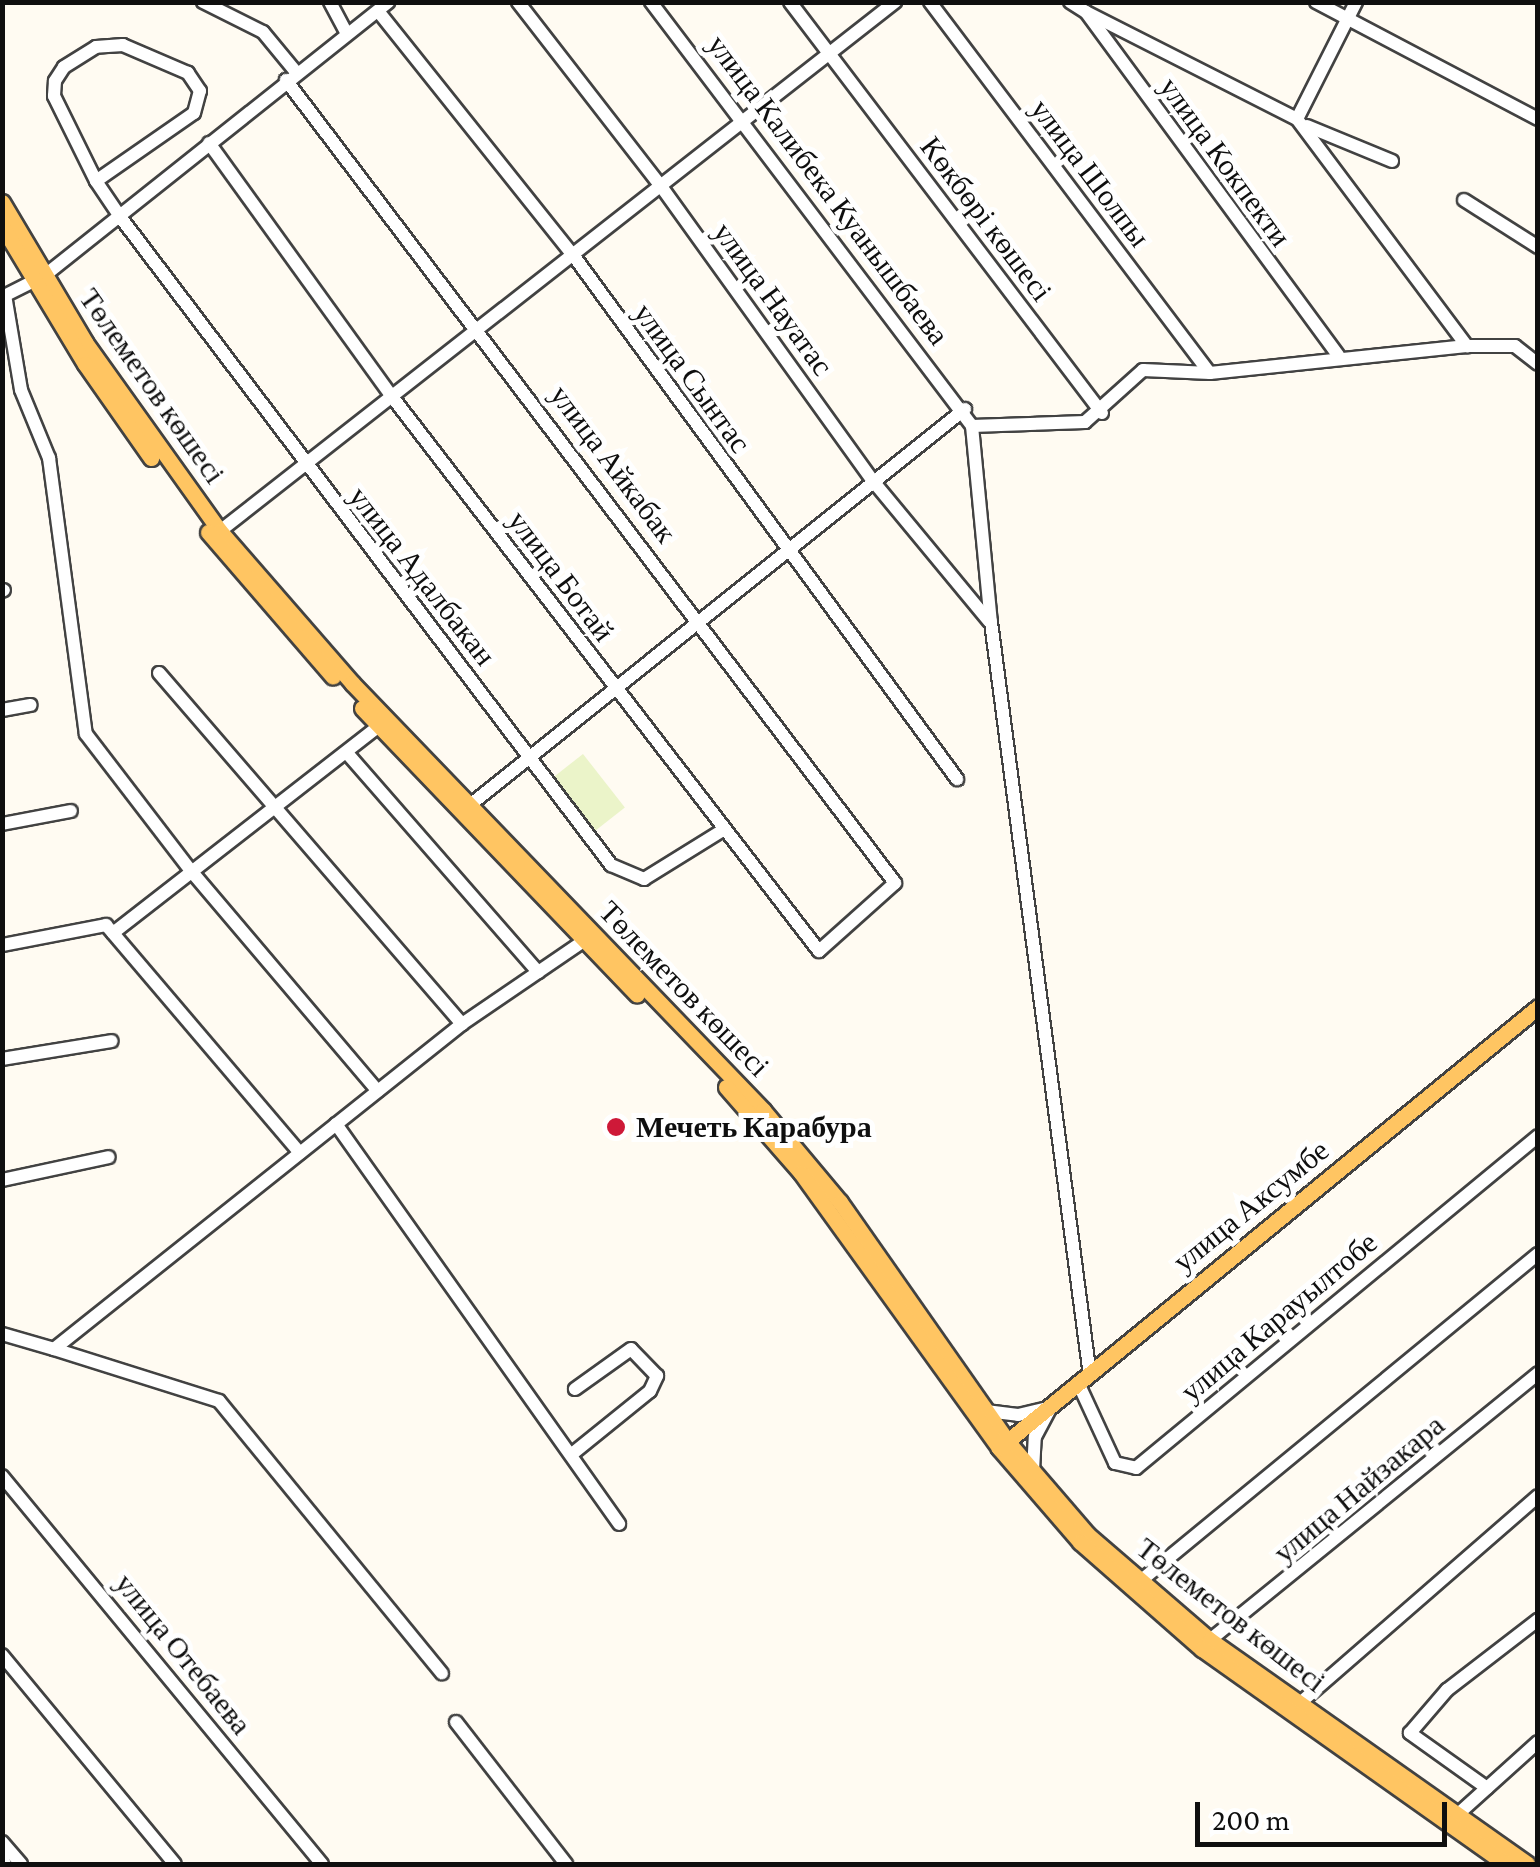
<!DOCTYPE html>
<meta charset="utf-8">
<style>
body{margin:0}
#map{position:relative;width:1540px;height:1867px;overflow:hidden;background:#fffbf2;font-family:"Crimson Pro",serif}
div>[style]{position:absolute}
.pitch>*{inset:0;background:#ebf4c9;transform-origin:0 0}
.roads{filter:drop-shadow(2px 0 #424242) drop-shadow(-2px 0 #424242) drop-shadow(0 2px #424242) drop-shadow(0 -2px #424242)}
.minor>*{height:12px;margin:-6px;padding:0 6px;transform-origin:6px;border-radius:6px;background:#fff}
.major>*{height:15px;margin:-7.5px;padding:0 7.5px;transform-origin:7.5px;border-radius:7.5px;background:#ffc562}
.dots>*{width:28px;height:28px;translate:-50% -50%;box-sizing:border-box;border:5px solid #fff;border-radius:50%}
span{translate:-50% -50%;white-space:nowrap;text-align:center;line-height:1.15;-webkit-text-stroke:10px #fff;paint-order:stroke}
.street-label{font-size:30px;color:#0f0f0f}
.poi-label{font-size:30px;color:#0f0f0f;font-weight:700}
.left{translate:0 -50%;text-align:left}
.frame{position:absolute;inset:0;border:5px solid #0f0f0f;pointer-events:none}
.scale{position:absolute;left:1195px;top:1802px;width:252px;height:45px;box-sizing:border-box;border:5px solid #0f0f0f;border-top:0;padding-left:12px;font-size:30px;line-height:35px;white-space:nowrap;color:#0f0f0f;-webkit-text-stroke:8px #fff;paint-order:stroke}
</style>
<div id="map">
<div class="pitch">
<i style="left:583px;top:754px;width:68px;height:38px;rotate:52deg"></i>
</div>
<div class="roads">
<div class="minor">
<i style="left:203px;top:2px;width:67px;rotate:26.6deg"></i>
<i style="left:263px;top:32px;width:52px;rotate:50.5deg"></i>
<i style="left:330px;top:2px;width:36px;rotate:62deg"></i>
<i style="left:518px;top:2px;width:237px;rotate:52.2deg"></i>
<i style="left:663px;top:189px;width:360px;rotate:54.3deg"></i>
<i style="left:873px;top:481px;width:182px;rotate:50.4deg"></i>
<i style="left:651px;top:2px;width:532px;rotate:52.87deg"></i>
<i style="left:972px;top:426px;width:197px;rotate:84.5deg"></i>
<i style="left:991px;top:622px;width:760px;rotate:82.52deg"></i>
<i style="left:790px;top:2px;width:516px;rotate:52.8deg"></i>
<i style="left:930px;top:2px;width:462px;rotate:53deg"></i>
<i style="left:1070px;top:2px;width:19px;rotate:32deg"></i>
<i style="left:1086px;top:12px;width:426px;rotate:53.7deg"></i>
<i style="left:1316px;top:2px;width:251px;rotate:27.8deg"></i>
<i style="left:378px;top:11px;width:317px;rotate:51.4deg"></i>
<i style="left:576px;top:259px;width:645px;rotate:53.77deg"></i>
<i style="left:1088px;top:13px;width:234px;rotate:26.9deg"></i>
<i style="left:1297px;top:119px;width:131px;rotate:-63.2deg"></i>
<i style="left:1297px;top:119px;width:284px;rotate:53.2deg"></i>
<i style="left:1307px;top:126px;width:92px;rotate:22.4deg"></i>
<i style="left:209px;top:143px;width:309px;rotate:54.2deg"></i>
<i style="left:390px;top:394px;width:703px;rotate:52.4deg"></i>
<i style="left:819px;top:951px;width:102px;rotate:-41.8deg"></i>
<i style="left:895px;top:883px;width:1008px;rotate:-127.18deg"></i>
<i style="left:96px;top:181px;width:119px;rotate:-34.8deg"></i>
<i style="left:194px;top:113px;width:23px;rotate:-75deg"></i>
<i style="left:200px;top:91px;width:22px;rotate:-124deg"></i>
<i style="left:188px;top:73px;width:71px;rotate:-156.7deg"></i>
<i style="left:123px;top:45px;width:27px;rotate:176deg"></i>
<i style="left:96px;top:47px;width:38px;rotate:148deg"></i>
<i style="left:64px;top:67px;width:17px;rotate:123deg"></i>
<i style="left:55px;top:81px;width:15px;rotate:94deg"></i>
<i style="left:54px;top:96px;width:95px;rotate:63.7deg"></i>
<i style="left:96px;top:181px;width:40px;rotate:56deg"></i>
<i style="left:118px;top:214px;width:817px;rotate:52.86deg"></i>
<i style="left:611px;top:865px;width:36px;rotate:23deg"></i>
<i style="left:644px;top:879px;width:93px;rotate:-31.8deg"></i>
<i style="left:1464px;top:200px;width:88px;rotate:32.4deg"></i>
<i style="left:5px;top:295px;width:96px;rotate:80.4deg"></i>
<i style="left:21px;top:390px;width:74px;rotate:67.6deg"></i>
<i style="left:49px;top:458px;width:278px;rotate:82.4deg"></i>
<i style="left:86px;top:734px;width:174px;rotate:52.5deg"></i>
<i style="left:192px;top:872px;width:287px;rotate:49.7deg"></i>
<i style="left:2px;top:297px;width:47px;rotate:-26.6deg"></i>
<i style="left:44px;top:276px;width:440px;rotate:-38.5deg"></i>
<i style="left:972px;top:426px;width:113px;rotate:-2deg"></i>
<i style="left:1085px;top:422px;width:78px;rotate:-41.9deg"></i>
<i style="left:1143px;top:370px;width:67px;rotate:2.6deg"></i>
<i style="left:1210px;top:373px;width:258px;rotate:-6deg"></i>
<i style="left:1467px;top:346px;width:48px"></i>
<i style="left:1515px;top:346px;width:29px;rotate:38deg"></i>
<i style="left:220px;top:531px;width:858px;rotate:-38.09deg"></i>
<i style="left:2px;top:591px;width:2px;rotate:-27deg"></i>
<i style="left:159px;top:673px;width:464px;rotate:49.2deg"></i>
<i style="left:2px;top:710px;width:29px;rotate:-10deg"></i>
<i style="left:347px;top:753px;width:291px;rotate:48.9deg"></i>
<i style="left:470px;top:805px;width:634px;rotate:-38.66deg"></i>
<i style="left:2px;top:824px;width:70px;rotate:-10.7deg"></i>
<i style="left:113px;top:933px;width:337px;rotate:-37.9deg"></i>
<i style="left:2px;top:945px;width:106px;rotate:-10.9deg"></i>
<i style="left:106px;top:925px;width:299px;rotate:49.6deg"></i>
<i style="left:2px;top:1059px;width:111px;rotate:-9.3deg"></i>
<i style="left:336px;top:1124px;width:490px;rotate:54.7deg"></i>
<i style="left:2px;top:1180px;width:109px;rotate:-12.1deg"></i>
<i style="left:2px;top:1334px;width:54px;rotate:16.1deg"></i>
<i style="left:54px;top:1349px;width:522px;rotate:-38.54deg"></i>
<i style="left:462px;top:1024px;width:149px;rotate:-34.3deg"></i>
<i style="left:54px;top:1349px;width:173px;rotate:17.5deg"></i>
<i style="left:219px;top:1401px;width:352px;rotate:50.7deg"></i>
<i style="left:1079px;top:1385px;width:86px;rotate:65.2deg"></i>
<i style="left:1115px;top:1463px;width:22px;rotate:13deg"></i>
<i style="left:1136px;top:1468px;width:521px;rotate:-39.55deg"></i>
<i style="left:986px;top:1411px;width:32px;rotate:7deg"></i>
<i style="left:1018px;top:1415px;width:27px;rotate:-13deg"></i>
<i style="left:572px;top:1454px;width:100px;rotate:-38.9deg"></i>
<i style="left:650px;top:1391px;width:17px;rotate:-65deg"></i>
<i style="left:657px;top:1376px;width:37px;rotate:-134deg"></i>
<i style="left:631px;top:1349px;width:69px;rotate:144.5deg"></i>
<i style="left:1033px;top:1471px;width:34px;rotate:-87deg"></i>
<i style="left:1035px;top:1437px;width:32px;rotate:-62deg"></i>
<i style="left:2px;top:1476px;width:503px;rotate:50.49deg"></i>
<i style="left:1138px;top:1583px;width:518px;rotate:-39.44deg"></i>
<i style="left:1210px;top:1640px;width:423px;rotate:-39.1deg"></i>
<i style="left:2px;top:1655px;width:271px;rotate:50.4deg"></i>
<i style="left:1300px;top:1703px;width:315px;rotate:-41deg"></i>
<i style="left:456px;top:1722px;width:180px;rotate:52.2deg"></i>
<i style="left:1487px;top:1788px;width:95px;rotate:-144.5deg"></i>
<i style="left:1410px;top:1733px;width:57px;rotate:-49.3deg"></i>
<i style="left:1447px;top:1690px;width:115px;rotate:-37.6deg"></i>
<i style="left:1457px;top:1815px;width:109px;rotate:-42deg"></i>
<i style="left:2px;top:1842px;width:29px;rotate:49deg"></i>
<i style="left:2px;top:1857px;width:8px;rotate:67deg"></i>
</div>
<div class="major">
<i style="left:2px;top:202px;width:163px;rotate:59.3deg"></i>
<i style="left:85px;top:342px;width:232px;rotate:54.5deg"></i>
<i style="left:220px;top:531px;width:201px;rotate:49deg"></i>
<i style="left:352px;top:683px;width:593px;rotate:46.09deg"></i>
<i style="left:763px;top:1110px;width:120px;rotate:50.1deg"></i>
<i style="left:840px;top:1202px;width:293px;rotate:55deg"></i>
<i style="left:1008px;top:1442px;width:121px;rotate:49.3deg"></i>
<i style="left:1087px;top:1534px;width:162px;rotate:40.8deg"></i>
<i style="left:1210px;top:1640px;width:388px;rotate:35.2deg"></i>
<i style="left:2px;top:226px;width:161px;rotate:59deg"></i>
<i style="left:85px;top:364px;width:115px;rotate:54.9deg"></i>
<i style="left:208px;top:532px;width:191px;rotate:49.2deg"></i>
<i style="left:362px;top:708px;width:397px;rotate:46.2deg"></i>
<i style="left:726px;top:1087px;width:114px;rotate:48.9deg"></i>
<i style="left:801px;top:1173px;width:339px;rotate:54.2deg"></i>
<i style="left:999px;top:1448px;width:124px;rotate:49.2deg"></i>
<i style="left:1080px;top:1542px;width:162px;rotate:41.3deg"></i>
<i style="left:1202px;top:1649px;width:372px;rotate:35.3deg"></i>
<i style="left:999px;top:1448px;width:696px;rotate:-39.29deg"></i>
</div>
</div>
<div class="dots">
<i style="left:616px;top:1127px;background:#ce1938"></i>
</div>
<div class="street-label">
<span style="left:1225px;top:162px;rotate:54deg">улица Кокпекти</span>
<span style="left:1090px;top:173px;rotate:53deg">улица Шолпы</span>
<span style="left:828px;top:190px;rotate:53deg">улица Калибека Куанышбаева</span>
<span style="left:986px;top:219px;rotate:53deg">Көкбөрі көшесі</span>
<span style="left:773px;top:299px;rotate:54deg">улица Науатас</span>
<span style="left:692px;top:378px;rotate:54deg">улица Сынтас</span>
<span style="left:152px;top:386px;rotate:55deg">Төлеметов көшесі</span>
<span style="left:613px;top:464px;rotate:53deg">улица Айкабак</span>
<span style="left:422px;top:576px;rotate:52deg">улица Адалбакан</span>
<span style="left:561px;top:576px;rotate:53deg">улица Ботай</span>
<span style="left:684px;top:989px;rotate:46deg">Төлеметов көшесі</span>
<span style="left:1251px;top:1206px;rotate:-39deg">улица Аксумбе</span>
<span style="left:1279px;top:1317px;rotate:-40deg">улица Карауылтобе</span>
<span style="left:1359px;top:1489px;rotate:-40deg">улица Найзакара</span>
<span style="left:1231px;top:1615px;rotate:38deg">Төлеметов көшесі</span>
<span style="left:183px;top:1654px;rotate:51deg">улица Отебаева</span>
</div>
<div class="poi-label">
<span class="left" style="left:636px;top:1127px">Мечеть Карабура</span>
</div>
<div class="frame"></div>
<div class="scale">200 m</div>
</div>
